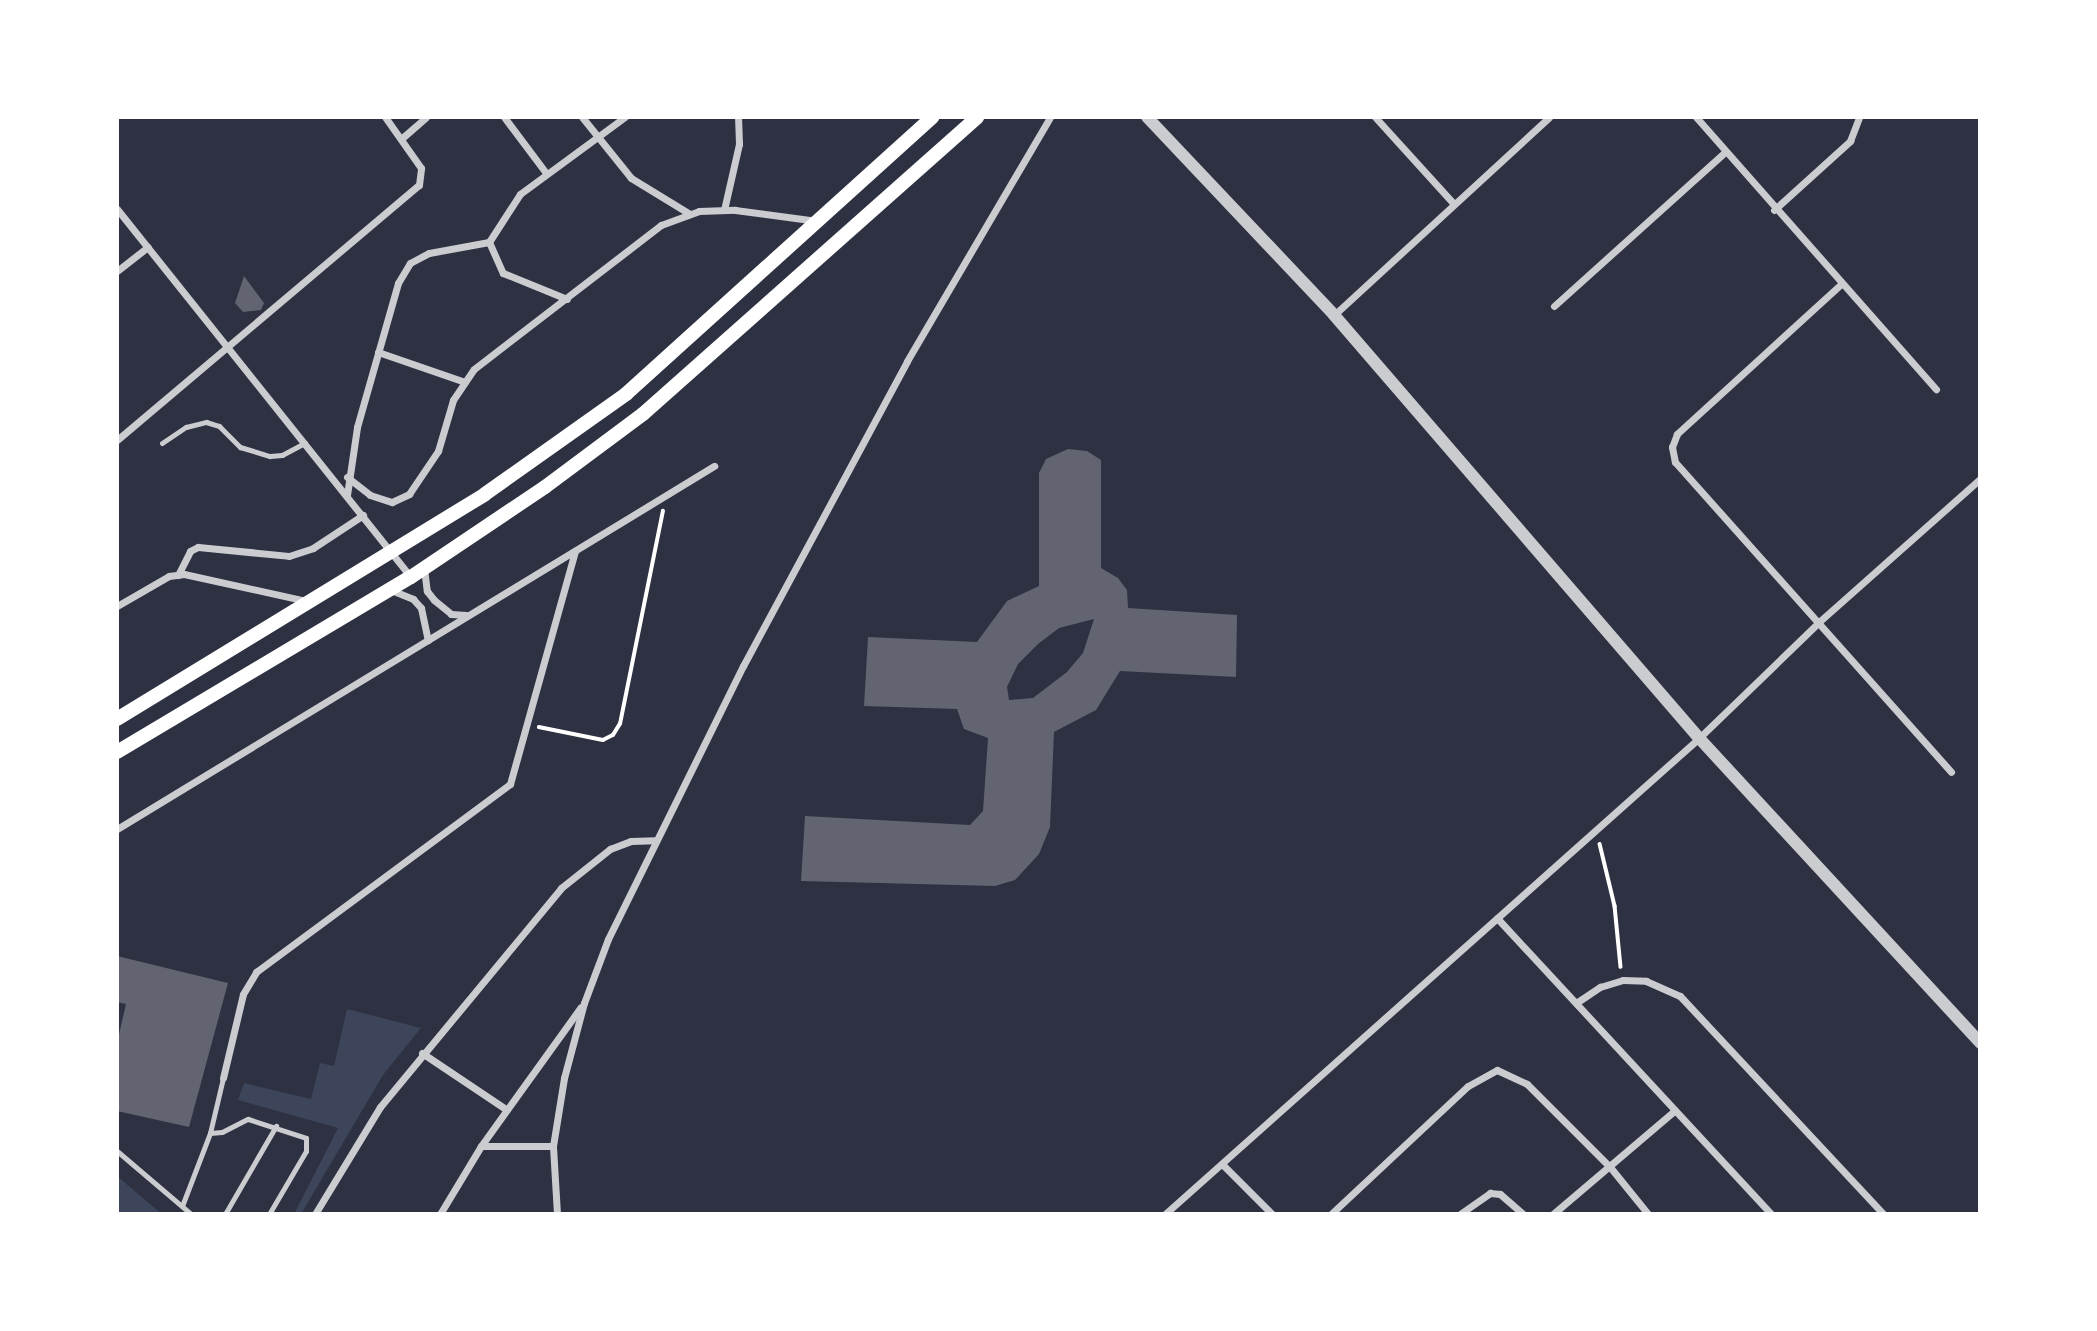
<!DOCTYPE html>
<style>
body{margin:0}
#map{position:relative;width:2097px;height:1331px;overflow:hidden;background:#2d3142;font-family:"DejaVu Sans",sans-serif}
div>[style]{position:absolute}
.green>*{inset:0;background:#3c4559}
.building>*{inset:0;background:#626471}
.path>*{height:3.5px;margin:-1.75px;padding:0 1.75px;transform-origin:1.75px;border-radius:1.75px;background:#fff}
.service>*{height:5px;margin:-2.5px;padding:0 2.5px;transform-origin:2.5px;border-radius:2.5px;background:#caccd0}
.minor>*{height:7px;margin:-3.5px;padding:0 3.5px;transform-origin:3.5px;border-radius:3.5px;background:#caccd0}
.tertiary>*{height:12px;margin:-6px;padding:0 6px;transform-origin:6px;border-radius:6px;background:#caccd0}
.secondary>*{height:14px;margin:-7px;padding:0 7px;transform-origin:7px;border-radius:7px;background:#fff}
span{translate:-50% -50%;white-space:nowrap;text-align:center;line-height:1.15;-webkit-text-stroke:7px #fff;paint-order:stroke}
.frame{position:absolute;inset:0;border:119px solid #fff;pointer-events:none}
</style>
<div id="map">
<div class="green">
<i style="clip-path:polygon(347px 1009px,421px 1028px,383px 1075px,301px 1214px,294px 1214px,338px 1128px,238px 1100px,244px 1083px,311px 1099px,320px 1063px,334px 1066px)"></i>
<i style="clip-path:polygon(117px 1176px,156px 1209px,162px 1214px,117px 1214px)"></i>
</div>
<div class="building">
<i style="clip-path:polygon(244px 276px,264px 303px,261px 310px,243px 312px,235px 303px)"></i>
<i style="clip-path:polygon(evenodd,1068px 449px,1087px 451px,1101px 460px,1101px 568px,1118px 578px,1127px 590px,1128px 608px,1237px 615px,1236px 677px,1120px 671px,1096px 710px,1054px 732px,1050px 827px,1039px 854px,1015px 880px,995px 886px,801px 881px,805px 816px,970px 825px,983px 811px,988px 738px,964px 729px,957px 709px,864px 706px,868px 637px,977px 642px,1007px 601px,1039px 586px,1039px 473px,1046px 459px,1068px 449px,1094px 619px,1083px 653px,1067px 672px,1033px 698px,1009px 700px,1007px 687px,1018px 664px,1038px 644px,1059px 628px,1094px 619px)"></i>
<i style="clip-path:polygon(117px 956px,228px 983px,189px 1127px,117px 1111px,117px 1043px,126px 1004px,117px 1002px)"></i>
</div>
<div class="path">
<i style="left:539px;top:727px;width:65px;rotate:11.5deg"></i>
<i style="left:603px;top:740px;width:11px;rotate:-27deg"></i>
<i style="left:613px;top:735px;width:13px;rotate:-58deg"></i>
<i style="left:620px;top:724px;width:217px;rotate:-78.6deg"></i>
<i style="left:1600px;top:844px;width:64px;rotate:76.4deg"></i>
<i style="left:1615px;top:906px;width:61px;rotate:84.4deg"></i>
</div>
<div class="service">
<i style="left:162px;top:443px;width:29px;rotate:-34deg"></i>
<i style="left:186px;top:427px;width:21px;rotate:-14deg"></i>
<i style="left:206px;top:422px;width:14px;rotate:17deg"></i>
<i style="left:219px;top:426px;width:30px;rotate:45deg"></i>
<i style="left:240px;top:447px;width:31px;rotate:17deg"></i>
<i style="left:270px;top:456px;width:12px;rotate:-5deg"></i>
<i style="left:282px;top:455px;width:26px;rotate:-28deg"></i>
<i style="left:210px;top:1133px;width:12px;rotate:-5deg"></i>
<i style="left:222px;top:1132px;width:29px;rotate:-27deg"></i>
<i style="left:248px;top:1119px;width:61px;rotate:18.1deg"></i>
<i style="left:306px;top:1138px;width:13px;rotate:90deg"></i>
<i style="left:306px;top:1151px;width:73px;rotate:120.4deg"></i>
<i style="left:117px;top:1151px;width:97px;rotate:40.4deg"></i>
<i style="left:182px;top:1206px;width:78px;rotate:-69deg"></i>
<i style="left:210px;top:1133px;width:57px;rotate:-76.7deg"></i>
<i style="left:225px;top:1214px;width:102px;rotate:-59.9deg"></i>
</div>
<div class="minor">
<i style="left:504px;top:117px;width:70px;rotate:53.1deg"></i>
<i style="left:582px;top:117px;width:78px;rotate:51.2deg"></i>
<i style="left:631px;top:178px;width:69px;rotate:31.4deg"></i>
<i style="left:1375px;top:117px;width:116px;rotate:47.8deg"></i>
<i style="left:1696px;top:117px;width:363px;rotate:48.6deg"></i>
<i style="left:401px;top:139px;width:33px;rotate:-41deg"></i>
<i style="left:117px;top:209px;width:471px;rotate:51.4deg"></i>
<i style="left:724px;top:210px;width:68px;rotate:-77.2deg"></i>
<i style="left:739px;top:144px;width:27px;rotate:-92deg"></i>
<i style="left:1774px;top:210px;width:103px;rotate:-42.2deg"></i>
<i style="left:1850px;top:141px;width:26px;rotate:-69deg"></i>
<i style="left:489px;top:242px;width:34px;rotate:66deg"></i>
<i style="left:503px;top:273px;width:69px;rotate:22.1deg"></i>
<i style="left:117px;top:271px;width:39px;rotate:-38deg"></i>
<i style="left:1840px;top:285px;width:221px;rotate:137.6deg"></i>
<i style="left:1677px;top:434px;width:14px;rotate:111deg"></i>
<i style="left:1672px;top:447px;width:15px;rotate:79deg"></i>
<i style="left:1675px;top:462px;width:415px;rotate:48.3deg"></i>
<i style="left:1554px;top:306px;width:230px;rotate:-42deg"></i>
<i style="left:1334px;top:315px;width:292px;rotate:-42.6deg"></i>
<i style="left:378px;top:352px;width:92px;rotate:19deg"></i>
<i style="left:117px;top:440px;width:395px;rotate:-40.2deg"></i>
<i style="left:419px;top:185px;width:17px;rotate:-83deg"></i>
<i style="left:421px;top:168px;width:62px;rotate:-125.2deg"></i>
<i style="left:347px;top:477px;width:29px;rotate:38deg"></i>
<i style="left:370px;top:495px;width:23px;rotate:18deg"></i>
<i style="left:392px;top:502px;width:19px;rotate:-25deg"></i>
<i style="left:409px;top:494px;width:52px;rotate:-56deg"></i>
<i style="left:438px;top:451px;width:53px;rotate:-73.6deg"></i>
<i style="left:453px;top:400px;width:37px;rotate:-56deg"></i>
<i style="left:474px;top:369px;width:236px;rotate:-37.6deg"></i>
<i style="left:661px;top:225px;width:40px;rotate:-20.2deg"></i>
<i style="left:699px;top:211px;width:36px;rotate:-2deg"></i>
<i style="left:735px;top:210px;width:83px;rotate:7.6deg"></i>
<i style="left:347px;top:495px;width:69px;rotate:-81.6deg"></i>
<i style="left:357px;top:427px;width:150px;rotate:-74.1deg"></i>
<i style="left:398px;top:283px;width:23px;rotate:-59deg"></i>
<i style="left:410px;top:263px;width:21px;rotate:-28deg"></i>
<i style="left:429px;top:253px;width:61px;rotate:-10.4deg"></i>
<i style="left:489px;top:242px;width:57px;rotate:-57.1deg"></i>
<i style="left:520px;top:194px;width:130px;rotate:-36.3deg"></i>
<i style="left:424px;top:568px;width:23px;rotate:83deg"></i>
<i style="left:427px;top:591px;width:11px;rotate:52deg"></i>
<i style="left:434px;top:600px;width:22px;rotate:39deg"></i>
<i style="left:451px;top:614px;width:15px;rotate:4deg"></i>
<i style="left:178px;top:575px;width:27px;rotate:-63deg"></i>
<i style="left:190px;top:551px;width:9px;rotate:-27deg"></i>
<i style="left:198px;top:547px;width:91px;rotate:5.6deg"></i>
<i style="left:289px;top:556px;width:25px;rotate:-18deg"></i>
<i style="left:313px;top:548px;width:60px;rotate:-33.4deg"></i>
<i style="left:391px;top:590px;width:24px;rotate:22deg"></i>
<i style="left:413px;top:599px;width:12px;rotate:48deg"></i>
<i style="left:421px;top:608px;width:33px;rotate:78deg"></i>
<i style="left:117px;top:606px;width:60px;rotate:-30deg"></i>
<i style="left:169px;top:576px;width:15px;rotate:-8deg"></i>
<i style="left:184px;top:574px;width:126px;rotate:12.4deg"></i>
<i style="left:117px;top:829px;width:699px;rotate:-31.3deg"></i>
<i style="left:1497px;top:918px;width:403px;rotate:47.2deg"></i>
<i style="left:1576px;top:1003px;width:29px;rotate:-34deg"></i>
<i style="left:1600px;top:987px;width:24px;rotate:-17deg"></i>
<i style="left:1623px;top:980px;width:23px;rotate:2deg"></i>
<i style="left:1646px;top:981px;width:37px;rotate:24deg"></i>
<i style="left:1680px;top:996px;width:298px;rotate:47deg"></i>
<i style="left:422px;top:1053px;width:102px;rotate:33.8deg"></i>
<i style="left:223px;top:1078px;width:86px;rotate:-76.6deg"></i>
<i style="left:243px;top:994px;width:26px;rotate:-59deg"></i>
<i style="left:256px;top:972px;width:316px;rotate:-36.5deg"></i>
<i style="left:510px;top:784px;width:242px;rotate:-74.4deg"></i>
<i style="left:481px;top:1146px;width:72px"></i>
<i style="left:1222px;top:1164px;width:71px;rotate:45deg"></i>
<i style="left:315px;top:1214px;width:125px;rotate:-58.7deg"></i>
<i style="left:380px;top:1107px;width:284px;rotate:-50.4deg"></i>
<i style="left:561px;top:888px;width:63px;rotate:-38.5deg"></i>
<i style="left:610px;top:849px;width:22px;rotate:-21deg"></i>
<i style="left:631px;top:841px;width:24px;rotate:-2deg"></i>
<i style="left:440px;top:1214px;width:79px;rotate:-58.9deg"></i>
<i style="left:481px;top:1146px;width:171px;rotate:-54.3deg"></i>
<i style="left:557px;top:1214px;width:68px;rotate:-93.4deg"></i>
<i style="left:553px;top:1146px;width:69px;rotate:-80.8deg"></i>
<i style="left:564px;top:1078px;width:78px;rotate:-75.1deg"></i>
<i style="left:584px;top:1003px;width:68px;rotate:-69.4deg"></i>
<i style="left:608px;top:939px;width:305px;rotate:-63.7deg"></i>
<i style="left:743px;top:666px;width:346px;rotate:-61.7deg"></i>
<i style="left:907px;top:361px;width:283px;rotate:-59.6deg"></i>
<i style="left:1165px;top:1214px;width:715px;rotate:-41.71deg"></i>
<i style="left:1699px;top:738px;width:168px;rotate:-44deg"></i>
<i style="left:1820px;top:621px;width:214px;rotate:-41.6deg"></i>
<i style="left:1331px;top:1214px;width:187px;rotate:-43.1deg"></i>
<i style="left:1468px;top:1086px;width:33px;rotate:-29deg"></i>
<i style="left:1497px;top:1070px;width:33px;rotate:25deg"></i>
<i style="left:1527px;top:1084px;width:117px;rotate:45deg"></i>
<i style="left:1610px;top:1167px;width:60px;rotate:51deg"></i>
<i style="left:1460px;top:1214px;width:37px;rotate:-35deg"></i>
<i style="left:1490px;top:1193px;width:10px;rotate:6deg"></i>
<i style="left:1500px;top:1194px;width:30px;rotate:41deg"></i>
<i style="left:1553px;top:1214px;width:160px;rotate:-40.4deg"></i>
</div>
<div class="tertiary">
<i style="left:1147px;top:117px;width:272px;rotate:46.6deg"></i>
<i style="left:1334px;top:315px;width:559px;rotate:49.21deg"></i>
<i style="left:1699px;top:738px;width:415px;rotate:47.3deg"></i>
</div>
<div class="secondary">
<i style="left:117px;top:719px;width:431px;rotate:-31.4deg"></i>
<i style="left:485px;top:494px;width:173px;rotate:-35.3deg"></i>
<i style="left:626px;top:394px;width:413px;rotate:-42.1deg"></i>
<i style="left:117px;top:752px;width:342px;rotate:-30.8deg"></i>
<i style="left:411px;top:577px;width:161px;rotate:-33.9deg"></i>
<i style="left:545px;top:487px;width:122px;rotate:-36.7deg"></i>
<i style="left:643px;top:414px;width:447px;rotate:-41.6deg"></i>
</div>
<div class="frame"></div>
</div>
